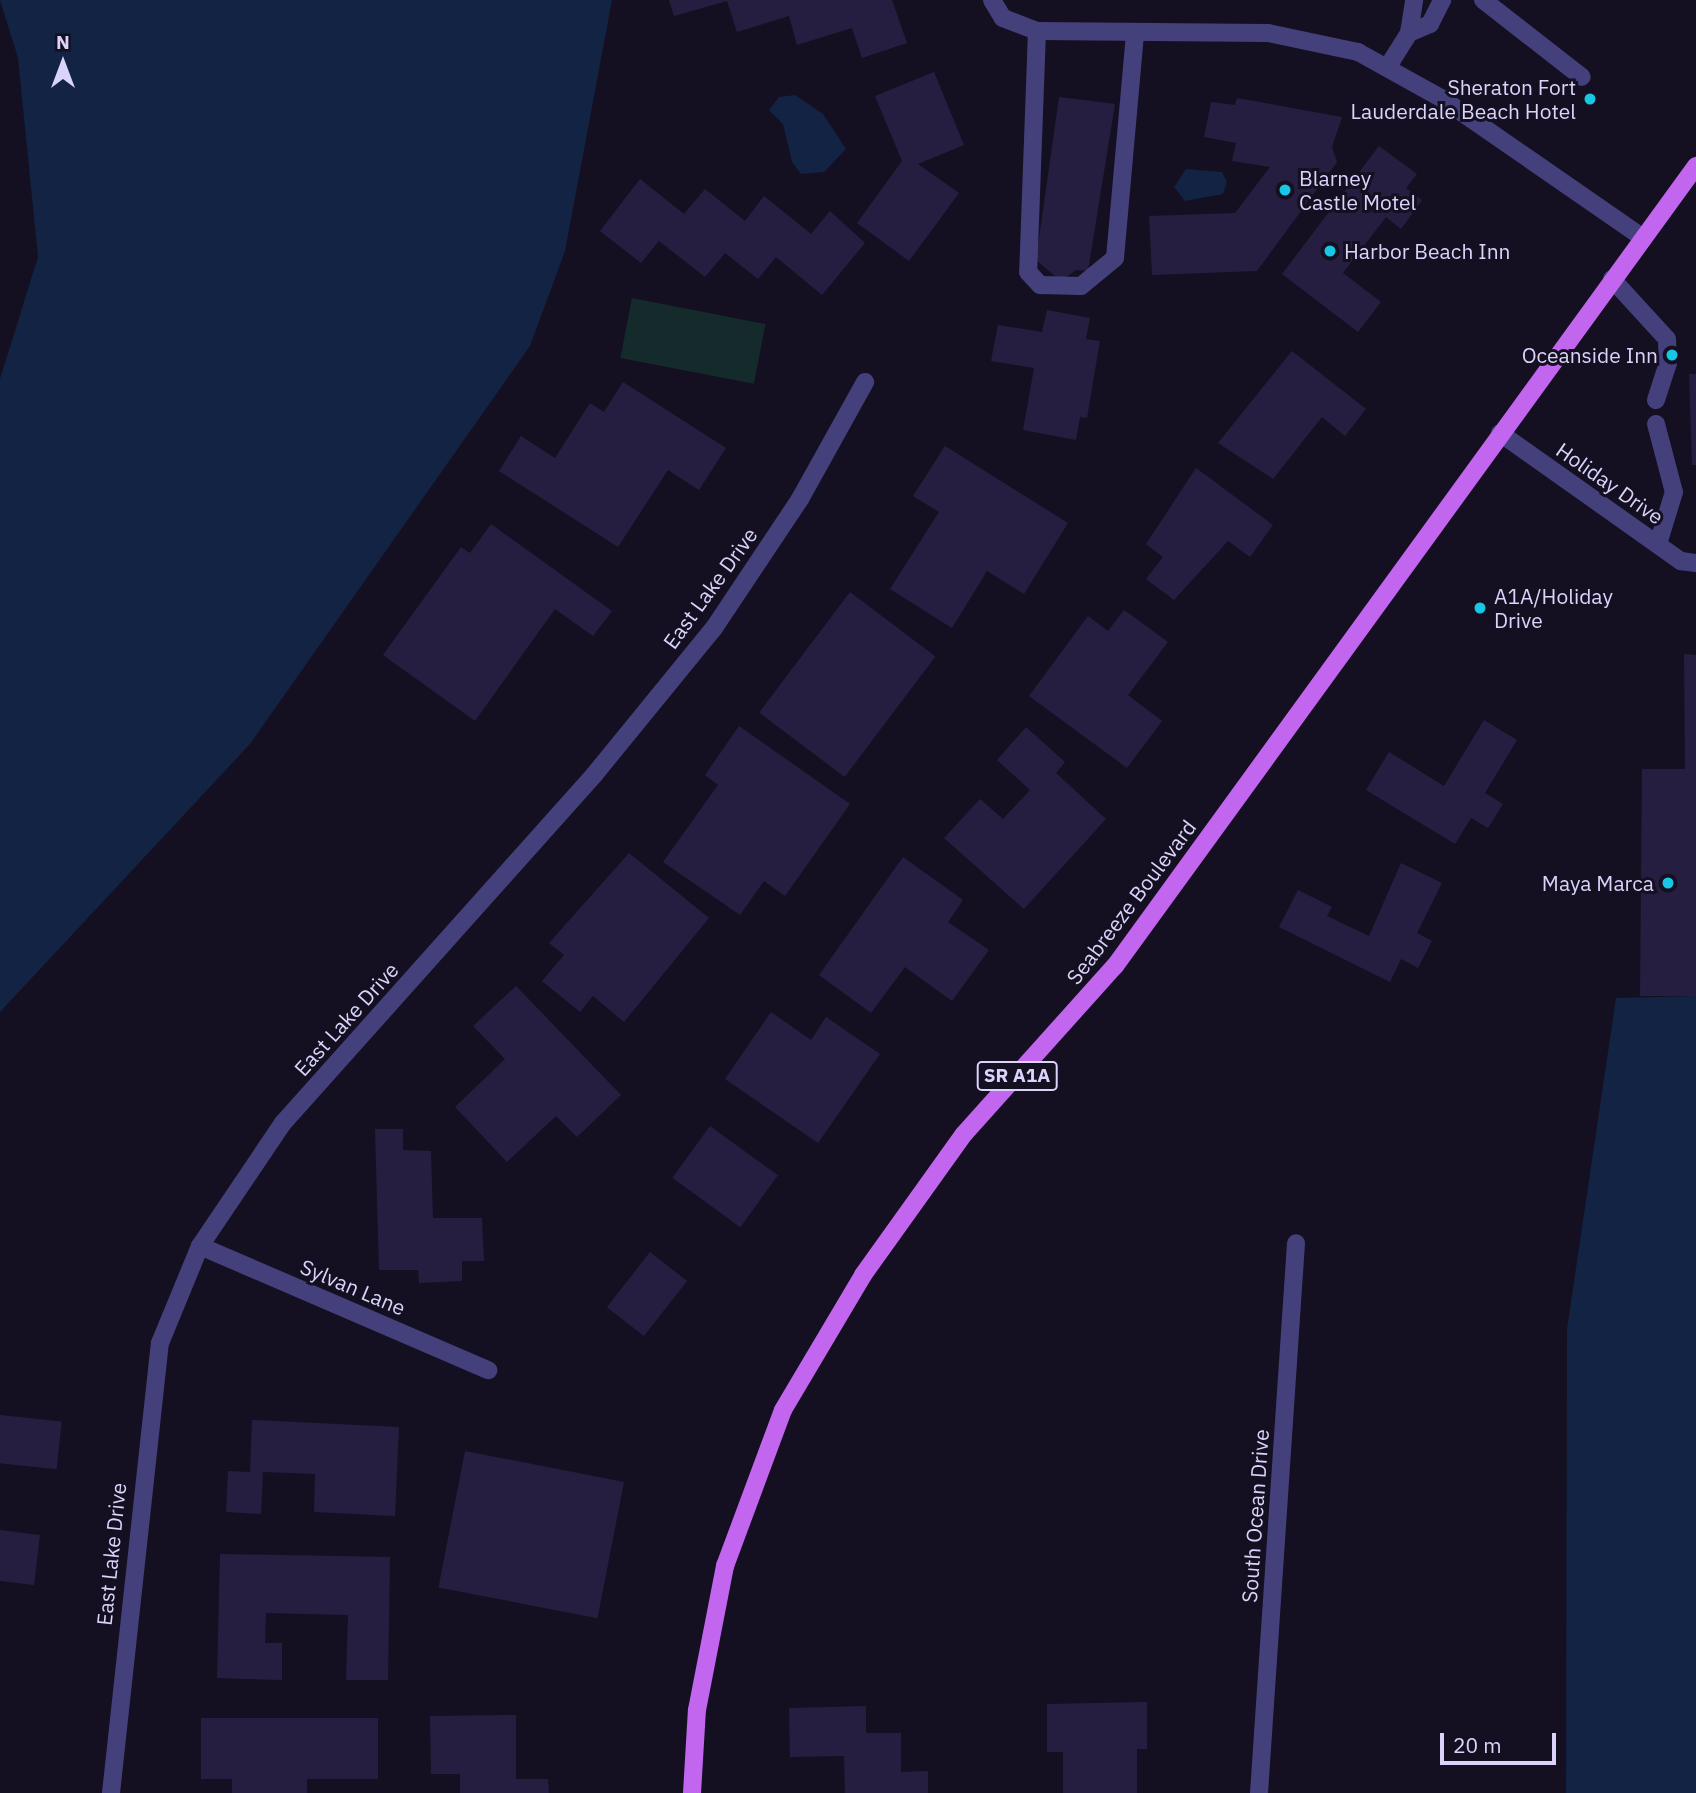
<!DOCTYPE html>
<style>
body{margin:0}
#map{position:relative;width:1696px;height:1793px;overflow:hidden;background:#141021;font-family:"IBM Plex Sans",sans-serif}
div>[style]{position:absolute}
.green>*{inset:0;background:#142a2b;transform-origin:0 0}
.water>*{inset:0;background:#132343}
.building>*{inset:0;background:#261e40;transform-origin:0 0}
.service>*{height:18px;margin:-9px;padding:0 9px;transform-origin:9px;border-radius:9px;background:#44407c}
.minor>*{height:18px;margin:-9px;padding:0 9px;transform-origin:9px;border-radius:9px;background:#44407c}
.primary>*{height:18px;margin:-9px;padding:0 9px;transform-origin:9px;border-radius:9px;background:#c266f0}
.dots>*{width:19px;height:19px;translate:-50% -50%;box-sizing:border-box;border:4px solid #141021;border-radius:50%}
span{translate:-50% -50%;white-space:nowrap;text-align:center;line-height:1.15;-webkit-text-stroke:6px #141021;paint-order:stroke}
.shield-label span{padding:2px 5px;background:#141021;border:2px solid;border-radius:5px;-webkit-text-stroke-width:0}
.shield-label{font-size:19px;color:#dad4fb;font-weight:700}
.poi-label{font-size:21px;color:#dad4fb}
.right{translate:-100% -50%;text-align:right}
.left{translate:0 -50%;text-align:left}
.street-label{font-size:21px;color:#dad4fb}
.north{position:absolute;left:28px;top:28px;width:70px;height:70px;-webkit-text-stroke:5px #141021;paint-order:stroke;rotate:0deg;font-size:19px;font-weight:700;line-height:28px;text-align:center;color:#dad4fb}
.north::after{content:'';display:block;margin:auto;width:24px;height:32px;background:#dad4fb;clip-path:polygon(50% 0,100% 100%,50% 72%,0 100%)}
.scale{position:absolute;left:1440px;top:1733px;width:116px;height:32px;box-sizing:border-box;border:4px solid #dad4fb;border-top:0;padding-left:9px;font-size:21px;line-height:24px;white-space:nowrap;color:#dad4fb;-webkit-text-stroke:5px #141021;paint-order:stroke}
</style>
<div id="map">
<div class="green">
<i style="left:632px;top:298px;width:136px;height:61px;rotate:11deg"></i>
</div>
<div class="water">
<i style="clip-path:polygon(0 0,612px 0,565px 251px,530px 346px,250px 744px,0 1012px,0 379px,38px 257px,18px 58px)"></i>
<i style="clip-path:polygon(795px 95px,823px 114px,846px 149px,824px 172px,801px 174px,792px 162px,783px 124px,769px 110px,779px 97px)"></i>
<i style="clip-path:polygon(1186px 169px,1222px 172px,1227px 182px,1223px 194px,1185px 201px,1174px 187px)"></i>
<i style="clip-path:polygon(1696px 996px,1696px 1793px,1566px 1793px,1567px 1329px,1616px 998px)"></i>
</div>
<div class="building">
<i style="clip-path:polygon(669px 0,892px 0,907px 43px,862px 58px,852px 28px,797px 45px,789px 16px,737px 32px,727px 1px,674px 16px)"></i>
<i style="clip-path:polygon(934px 72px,964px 145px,918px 164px,959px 193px,909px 261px,857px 223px,902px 161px,875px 96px)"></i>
<i style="clip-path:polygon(1059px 97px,1115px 104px,1088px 271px,1076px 270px,1061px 281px,1036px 260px)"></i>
<i style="clip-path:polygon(1237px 98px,1342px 117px,1332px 147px,1337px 162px,1257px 271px,1152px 275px,1149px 216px,1235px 213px,1270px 167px,1232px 161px,1236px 143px,1204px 137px,1211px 102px,1235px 105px)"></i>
<i style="clip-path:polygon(1379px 146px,1417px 174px,1406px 188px,1422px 200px,1401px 229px,1386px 217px,1343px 273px,1381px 302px,1358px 332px,1282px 274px)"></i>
<i style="clip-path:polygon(640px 179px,684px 214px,705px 189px,745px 221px,764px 196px,811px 234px,830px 211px,865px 243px,822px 295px,776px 257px,758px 279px,725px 253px,705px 277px,659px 241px,641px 263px,600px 231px)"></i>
<i style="clip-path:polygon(1047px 310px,1090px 318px,1086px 339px,1100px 341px,1087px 418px,1080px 417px,1076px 440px,1023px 430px,1034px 368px,991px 361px,998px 325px,1042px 332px)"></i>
<i style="clip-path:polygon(1292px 351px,1366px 409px,1345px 436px,1322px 417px,1273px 479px,1218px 443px)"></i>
<i style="clip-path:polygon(1689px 374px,1696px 374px,1696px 465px,1692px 465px)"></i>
<i style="clip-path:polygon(623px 382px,726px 448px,699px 490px,668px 470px,618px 547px,499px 471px,521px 436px,555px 458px,590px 403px,604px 412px)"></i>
<i style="clip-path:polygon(945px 446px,1068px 523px,1024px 594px,987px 571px,952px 628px,890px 589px,939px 512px,913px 496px)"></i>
<i style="clip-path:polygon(1196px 468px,1273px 525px,1250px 557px,1228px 541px,1174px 600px,1146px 579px,1163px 557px,1146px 544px)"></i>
<i style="clip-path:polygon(491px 524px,612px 611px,593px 636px,555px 609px,475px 721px,383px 655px,461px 547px,470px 553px)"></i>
<i style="left:850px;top:592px;width:107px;height:151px;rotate:37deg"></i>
<i style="clip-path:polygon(1124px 610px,1168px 642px,1128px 695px,1162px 721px,1127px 768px,1029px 696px,1088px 616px,1108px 631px)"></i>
<i style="clip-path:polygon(1684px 654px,1696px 655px,1696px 996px,1640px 996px,1642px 769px,1685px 769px)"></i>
<i style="clip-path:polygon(1484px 720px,1517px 740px,1485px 793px,1503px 804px,1488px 828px,1471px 818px,1455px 844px,1366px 790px,1389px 752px,1444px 786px)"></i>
<i style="clip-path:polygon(739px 726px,850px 804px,785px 896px,764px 881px,740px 915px,663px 862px,718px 785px,705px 775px)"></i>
<i style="clip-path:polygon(1026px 727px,1065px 762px,1056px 773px,1106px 819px,1024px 909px,944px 838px,980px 799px,1003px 819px,1030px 790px,997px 760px)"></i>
<i style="clip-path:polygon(629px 853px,709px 918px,624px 1022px,593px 996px,580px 1012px,542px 981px,564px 955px,549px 943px)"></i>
<i style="clip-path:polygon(903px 857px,963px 900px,948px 922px,989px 950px,952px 1001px,905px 967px,871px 1013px,819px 975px)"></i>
<i style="clip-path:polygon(1401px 863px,1442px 883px,1417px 933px,1432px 941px,1418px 968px,1401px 959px,1390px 982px,1279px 927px,1298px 890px,1332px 907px,1327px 916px,1369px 936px)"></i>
<i style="clip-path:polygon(516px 986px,621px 1095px,577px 1137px,556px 1116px,507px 1162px,455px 1107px,505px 1059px,473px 1026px)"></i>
<i style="clip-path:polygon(771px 1012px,811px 1040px,826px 1017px,880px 1054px,818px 1143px,725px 1079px)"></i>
<i style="left:710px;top:1126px;width:84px;height:64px;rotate:36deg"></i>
<i style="clip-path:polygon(375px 1129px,403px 1129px,403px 1150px,431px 1151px,433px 1218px,482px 1218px,484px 1261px,462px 1261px,462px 1281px,419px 1283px,418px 1270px,379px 1270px)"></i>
<i style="left:650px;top:1252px;width:47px;height:70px;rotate:38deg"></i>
<i style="left:0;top:1415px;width:62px;height:48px;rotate:6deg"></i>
<i style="clip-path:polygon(252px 1420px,399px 1427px,395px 1516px,314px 1512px,315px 1474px,263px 1472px,261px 1514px,226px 1512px,228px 1471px,250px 1472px)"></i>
<i style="left:465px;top:1451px;width:162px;height:139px;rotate:11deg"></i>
<i style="clip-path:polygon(0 1530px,40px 1535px,34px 1585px,0 1581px)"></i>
<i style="clip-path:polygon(220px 1554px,390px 1557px,388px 1680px,346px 1680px,348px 1615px,266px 1613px,265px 1643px,282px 1643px,282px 1680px,217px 1678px)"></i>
<i style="clip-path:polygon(1147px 1702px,1147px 1749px,1137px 1749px,1137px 1793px,1063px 1793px,1063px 1752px,1047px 1752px,1047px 1704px)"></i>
<i style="clip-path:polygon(866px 1706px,866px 1733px,901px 1733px,901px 1772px,928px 1771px,928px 1793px,845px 1793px,844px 1756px,790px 1757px,789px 1708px)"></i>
<i style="clip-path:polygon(516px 1715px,516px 1779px,548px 1779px,549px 1793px,460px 1793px,460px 1774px,431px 1774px,430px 1716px)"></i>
<i style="clip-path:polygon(201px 1718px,378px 1718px,378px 1779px,307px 1779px,307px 1793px,232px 1793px,232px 1779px,201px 1779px)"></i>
</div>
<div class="service">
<i style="left:1483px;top:0;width:125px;rotate:37.9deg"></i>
<i style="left:1037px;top:31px;width:241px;rotate:92.1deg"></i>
<i style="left:1028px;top:272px;width:18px;rotate:47deg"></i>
<i style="left:1040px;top:285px;width:41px;rotate:1.4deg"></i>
<i style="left:1081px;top:286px;width:44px;rotate:-39.5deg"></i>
<i style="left:1115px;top:258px;width:226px;rotate:-84.9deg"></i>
<i style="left:1409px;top:33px;width:33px;rotate:-81deg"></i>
<i style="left:1387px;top:68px;width:41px;rotate:-57.8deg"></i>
<i style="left:1409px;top:33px;width:23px;rotate:-23deg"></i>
<i style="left:1430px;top:24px;width:27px;rotate:-63deg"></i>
<i style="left:1612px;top:279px;width:81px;rotate:47.5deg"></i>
<i style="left:1667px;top:339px;width:24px;rotate:88deg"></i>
<i style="left:1668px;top:363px;width:39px;rotate:108deg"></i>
<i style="left:1656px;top:424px;width:70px;rotate:75.2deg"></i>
<i style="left:1674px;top:492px;width:54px;rotate:107.1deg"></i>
</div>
<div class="minor">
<i style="left:992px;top:0;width:21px;rotate:59deg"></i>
<i style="left:1003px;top:18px;width:36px;rotate:21deg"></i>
<i style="left:1037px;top:31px;width:231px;rotate:0.5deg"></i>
<i style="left:1268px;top:33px;width:92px;rotate:11.9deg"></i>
<i style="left:1358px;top:52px;width:95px;rotate:29deg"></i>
<i style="left:1441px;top:98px;width:244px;rotate:34.7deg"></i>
<i style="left:1500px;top:433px;width:222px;rotate:35.3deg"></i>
<i style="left:1681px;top:561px;width:15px;rotate:8deg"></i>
<i style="left:200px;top:1246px;width:314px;rotate:23.3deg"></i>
<i style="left:111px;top:1793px;width:453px;rotate:-83.8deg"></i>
<i style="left:160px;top:1343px;width:105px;rotate:-67.6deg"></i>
<i style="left:200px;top:1246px;width:148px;rotate:-56deg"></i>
<i style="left:283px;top:1123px;width:467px;rotate:-48.2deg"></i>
<i style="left:594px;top:775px;width:190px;rotate:-50.8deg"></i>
<i style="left:714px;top:628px;width:155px;rotate:-56.3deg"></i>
<i style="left:800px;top:499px;width:134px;rotate:-60.9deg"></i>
<i style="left:1259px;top:1793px;width:551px;rotate:-86.15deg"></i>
</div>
<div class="primary">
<i style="left:692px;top:1793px;width:83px;rotate:-86.6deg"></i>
<i style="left:697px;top:1710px;width:147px;rotate:-79deg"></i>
<i style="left:725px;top:1566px;width:166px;rotate:-69.6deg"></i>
<i style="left:783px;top:1410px;width:157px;rotate:-59.3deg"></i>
<i style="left:863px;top:1275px;width:173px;rotate:-54.4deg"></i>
<i style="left:964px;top:1134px;width:226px;rotate:-48.1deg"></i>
<i style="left:1115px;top:966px;width:989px;rotate:-54.01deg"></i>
</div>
<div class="dots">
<i style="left:1590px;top:99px;background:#17c7e4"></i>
<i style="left:1285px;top:190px;background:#17c7e4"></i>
<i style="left:1330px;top:251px;background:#17c7e4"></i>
<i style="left:1672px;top:355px;background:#17c7e4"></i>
<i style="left:1480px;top:608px;background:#17c7e4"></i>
<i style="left:1668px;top:883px;background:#17c7e4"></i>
</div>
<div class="shield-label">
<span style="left:1017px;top:1076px">SR A1A</span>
</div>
<div class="poi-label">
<span class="right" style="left:1576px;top:99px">Sheraton Fort<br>Lauderdale Beach Hotel</span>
<span class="left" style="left:1299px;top:190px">Blarney<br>Castle Motel</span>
<span class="left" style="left:1344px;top:251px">Harbor Beach Inn</span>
<span class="right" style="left:1658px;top:355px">Oceanside Inn</span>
<span class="left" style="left:1494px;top:608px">A1A/Holiday<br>Drive</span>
<span class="right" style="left:1654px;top:883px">Maya Marca</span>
</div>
<div class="street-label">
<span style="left:1610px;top:483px;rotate:35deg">Holiday Drive</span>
<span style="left:710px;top:588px;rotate:-54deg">East Lake Drive</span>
<span style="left:1131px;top:902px;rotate:-53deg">Seabreeze Boulevard</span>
<span style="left:346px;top:1019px;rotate:-48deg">East Lake Drive</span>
<span style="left:353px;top:1287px;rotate:23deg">Sylvan Lane</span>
<span style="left:1255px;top:1516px;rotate:-86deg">South Ocean Drive</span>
<span style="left:111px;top:1554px;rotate:-84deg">East Lake Drive</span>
</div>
<div class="north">N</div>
<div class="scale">20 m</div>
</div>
